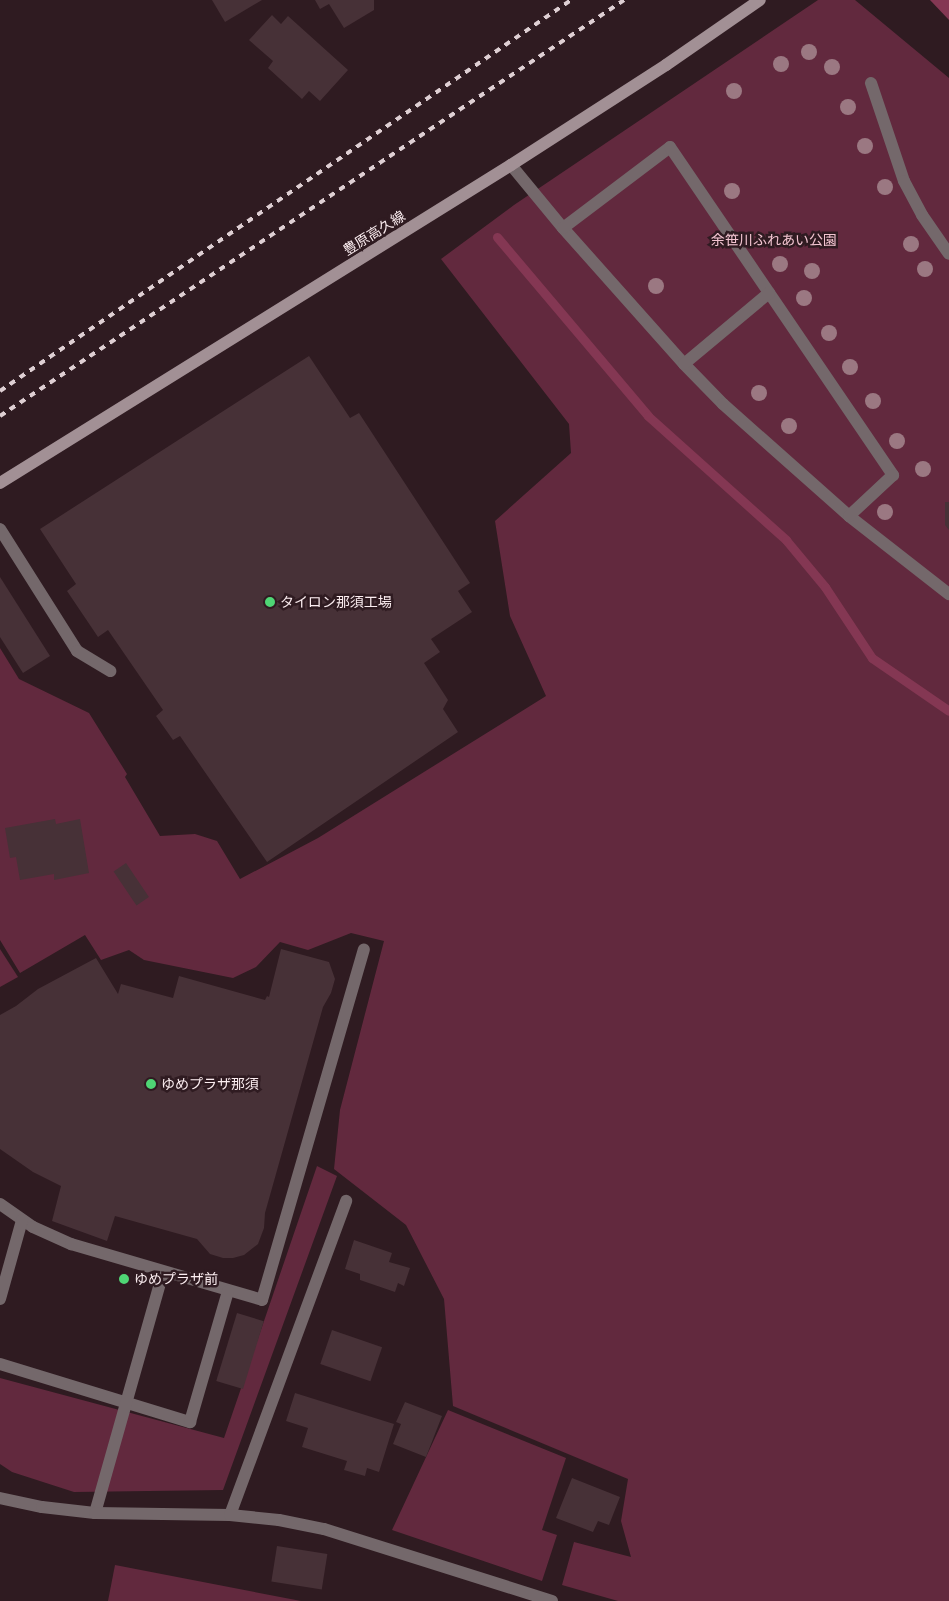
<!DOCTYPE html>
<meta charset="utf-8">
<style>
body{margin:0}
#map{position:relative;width:949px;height:1601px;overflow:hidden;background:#2f1b21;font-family:Helvetica,"Noto Sans JP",sans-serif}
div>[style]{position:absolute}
.green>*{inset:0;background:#62293e}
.water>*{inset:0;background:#843753}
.stream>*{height:9px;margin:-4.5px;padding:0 4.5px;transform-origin:4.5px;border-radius:4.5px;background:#843753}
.building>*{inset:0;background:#473137;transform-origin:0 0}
.lane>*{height:12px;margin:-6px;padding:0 6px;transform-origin:6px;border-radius:6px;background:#74686b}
.street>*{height:12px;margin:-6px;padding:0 6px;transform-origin:6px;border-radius:6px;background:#74686b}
.secondary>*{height:12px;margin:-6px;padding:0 6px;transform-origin:6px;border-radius:6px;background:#a29095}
.rail>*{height:4px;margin-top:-2px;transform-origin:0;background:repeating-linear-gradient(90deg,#decfd3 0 6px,transparent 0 12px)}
.trees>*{width:16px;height:16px;margin:-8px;border-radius:50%;background:#9b7882}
.dots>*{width:14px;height:14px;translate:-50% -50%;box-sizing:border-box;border:2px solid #2f1b21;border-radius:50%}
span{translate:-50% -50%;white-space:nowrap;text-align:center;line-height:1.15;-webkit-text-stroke:5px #2f1b21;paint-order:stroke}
.street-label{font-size:14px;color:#fbedf0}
.park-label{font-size:14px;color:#f3c4d1}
.poi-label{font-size:14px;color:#fbedf0}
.left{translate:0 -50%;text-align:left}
</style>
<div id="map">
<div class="green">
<i style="clip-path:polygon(818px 0,855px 0,949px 78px,949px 1601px,618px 1601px,562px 1585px,574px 1542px,631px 1557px,621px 1521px,628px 1479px,453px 1406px,444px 1299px,406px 1225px,334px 1169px,340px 1110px,384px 941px,351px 933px,308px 950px,280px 942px,256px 967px,233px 978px,144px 960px,129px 950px,101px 960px,85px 935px,20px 973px,0 940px,0 648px,19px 679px,89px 713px,127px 774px,125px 777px,160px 836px,195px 834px,217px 841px,240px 879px,318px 838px,546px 696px,510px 616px,495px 521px,571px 453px,569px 424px,441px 259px,514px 205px)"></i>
<i style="clip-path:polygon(0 949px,18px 977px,0 987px)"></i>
<i style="clip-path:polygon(317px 1166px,337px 1176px,223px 1490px,74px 1492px,12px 1472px,0 1464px,0 1378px,224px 1438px)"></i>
<i style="clip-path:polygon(448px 1410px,566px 1458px,542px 1530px,557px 1535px,542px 1581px,392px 1530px)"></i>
<i style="clip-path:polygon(115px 1565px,301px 1601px,108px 1601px)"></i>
</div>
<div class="water">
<i style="clip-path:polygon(930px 0,949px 0,949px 20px)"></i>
</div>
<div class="stream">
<i style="left:497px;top:237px;width:234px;rotate:49.8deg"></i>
<i style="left:648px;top:416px;width:186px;rotate:41.9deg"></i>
<i style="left:786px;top:540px;width:61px;rotate:50.3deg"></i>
<i style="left:825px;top:587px;width:85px;rotate:56.5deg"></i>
<i style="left:872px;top:658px;width:93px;rotate:34.5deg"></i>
</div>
<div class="building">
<i style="clip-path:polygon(212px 0,262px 0,225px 22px)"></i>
<i style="clip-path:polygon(315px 0,374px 0,374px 10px,344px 28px,329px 4px,320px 9px)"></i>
<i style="clip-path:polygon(272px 15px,281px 24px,288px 16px,348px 70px,320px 101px,309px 91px,302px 99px,268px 68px,273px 61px,249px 40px)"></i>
<i style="clip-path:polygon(309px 356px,350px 418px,359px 413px,470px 583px,458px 591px,472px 612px,431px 639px,440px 652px,424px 663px,448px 700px,443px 709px,458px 732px,267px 862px,180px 736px,173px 740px,156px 716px,163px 710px,108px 630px,98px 637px,67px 591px,76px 584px,40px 529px)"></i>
<i style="clip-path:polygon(945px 502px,949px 502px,949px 530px,945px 525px)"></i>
<i style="clip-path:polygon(0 577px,50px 656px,23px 673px,0 637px)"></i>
<i style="clip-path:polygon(55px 819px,56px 824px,80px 819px,89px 873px,54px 880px,54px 874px,20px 880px,16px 857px,10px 858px,5px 828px)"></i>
<i style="left:126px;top:863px;width:41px;height:15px;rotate:56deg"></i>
<i style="clip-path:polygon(281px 949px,329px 962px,335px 979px,331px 993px,323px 1007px,265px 1213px,264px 1228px,258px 1244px,244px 1255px,233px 1258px,223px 1258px,210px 1254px,197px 1239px,115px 1216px,107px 1241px,52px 1221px,61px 1186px,33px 1172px,0 1149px,0 1015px,16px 1006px,38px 989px,96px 958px,118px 994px,121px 984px,173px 998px,179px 976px,265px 1000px,267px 996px,269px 997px)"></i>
<i style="clip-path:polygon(354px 1240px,392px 1253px,389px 1262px,410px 1268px,404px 1286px,398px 1283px,395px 1292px,360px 1280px,360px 1274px,345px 1269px)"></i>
<i style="left:237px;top:1313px;width:28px;height:71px;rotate:17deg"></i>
<i style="left:332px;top:1330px;width:53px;height:36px;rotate:19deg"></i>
<i style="clip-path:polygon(295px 1393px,394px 1424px,379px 1472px,367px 1468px,365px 1476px,344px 1470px,347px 1461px,302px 1447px,308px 1428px,286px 1421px)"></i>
<i style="clip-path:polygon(405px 1402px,442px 1416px,426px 1457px,393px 1444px,401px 1424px,396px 1422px)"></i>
<i style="clip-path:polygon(572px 1478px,620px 1497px,609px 1525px,598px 1521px,593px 1532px,556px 1518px)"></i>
<i style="left:277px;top:1546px;width:51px;height:36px;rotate:9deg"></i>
</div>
<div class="lane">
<i style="left:871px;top:83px;width:103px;rotate:71.4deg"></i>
<i style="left:904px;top:181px;width:38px;rotate:62deg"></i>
<i style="left:922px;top:215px;width:47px;rotate:55.3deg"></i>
<i style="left:511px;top:165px;width:82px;rotate:50.5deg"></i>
<i style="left:563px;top:228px;width:182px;rotate:48.3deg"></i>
<i style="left:684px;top:364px;width:56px;rotate:45.7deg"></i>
<i style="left:723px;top:404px;width:169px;rotate:41.6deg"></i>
<i style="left:849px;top:516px;width:127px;rotate:38deg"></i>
<i style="left:563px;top:228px;width:134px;rotate:-37.1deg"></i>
<i style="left:670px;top:147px;width:397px;rotate:55.8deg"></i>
<i style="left:893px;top:475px;width:60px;rotate:137deg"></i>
<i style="left:684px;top:364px;width:111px;rotate:-39.9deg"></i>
<i style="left:0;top:529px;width:144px;rotate:57.7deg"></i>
<i style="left:77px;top:651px;width:39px;rotate:31deg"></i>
<i style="left:0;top:1204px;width:40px;rotate:34.9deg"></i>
<i style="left:33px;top:1227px;width:42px;rotate:24.1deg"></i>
<i style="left:71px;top:1244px;width:199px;rotate:16.3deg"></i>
<i style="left:262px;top:1300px;width:365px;rotate:-73.8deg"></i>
<i style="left:0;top:1299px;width:82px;rotate:-74.4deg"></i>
<i style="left:0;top:1364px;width:199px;rotate:17deg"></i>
<i style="left:190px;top:1422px;width:136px;rotate:-73.8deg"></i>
<i style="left:95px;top:1513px;width:249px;rotate:-74.2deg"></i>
<i style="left:230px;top:1515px;width:335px;rotate:-69.7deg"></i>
</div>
<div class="street">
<i style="left:0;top:1498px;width:43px;rotate:12.1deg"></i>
<i style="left:42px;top:1507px;width:53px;rotate:6.5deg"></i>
<i style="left:95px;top:1513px;width:135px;rotate:0.8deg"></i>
<i style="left:230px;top:1515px;width:49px;rotate:5.8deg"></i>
<i style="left:279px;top:1520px;width:46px;rotate:11.3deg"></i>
<i style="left:324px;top:1529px;width:239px;rotate:17.5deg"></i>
</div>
<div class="secondary">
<i style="left:0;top:483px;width:602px;rotate:-31.89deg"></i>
<i style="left:511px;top:165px;width:184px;rotate:-32.8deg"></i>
<i style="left:666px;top:65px;width:114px;rotate:-34.7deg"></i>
</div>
<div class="rail">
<i style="left:0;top:391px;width:692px;rotate:-34.4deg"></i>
<i style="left:0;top:416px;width:750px;rotate:-33.69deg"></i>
</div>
<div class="trees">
<i style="left:809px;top:52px"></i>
<i style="left:781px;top:64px"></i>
<i style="left:832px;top:67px"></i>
<i style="left:734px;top:91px"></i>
<i style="left:848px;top:107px"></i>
<i style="left:865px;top:146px"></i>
<i style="left:885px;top:187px"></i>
<i style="left:732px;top:191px"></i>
<i style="left:911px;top:244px"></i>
<i style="left:780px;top:264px"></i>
<i style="left:925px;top:269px"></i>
<i style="left:812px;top:271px"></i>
<i style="left:656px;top:286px"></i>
<i style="left:804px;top:298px"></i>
<i style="left:829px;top:333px"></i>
<i style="left:850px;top:367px"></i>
<i style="left:759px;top:393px"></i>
<i style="left:873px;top:401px"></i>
<i style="left:789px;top:426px"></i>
<i style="left:897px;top:441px"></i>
<i style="left:923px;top:469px"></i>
<i style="left:885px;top:512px"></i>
</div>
<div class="dots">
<i style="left:270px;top:602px;background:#4fd675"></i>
<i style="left:151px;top:1084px;background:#4fd675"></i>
<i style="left:124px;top:1279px;background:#4fd675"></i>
</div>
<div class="street-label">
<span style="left:374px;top:233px;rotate:-32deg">豊原高久線</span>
</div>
<div class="park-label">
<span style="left:774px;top:240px">余笹川ふれあい公園</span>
</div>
<div class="poi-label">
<span class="left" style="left:280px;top:602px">タイロン那須工場</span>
<span class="left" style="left:161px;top:1084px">ゆめプラザ那須</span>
<span class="left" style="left:134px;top:1279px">ゆめプラザ前</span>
</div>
</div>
